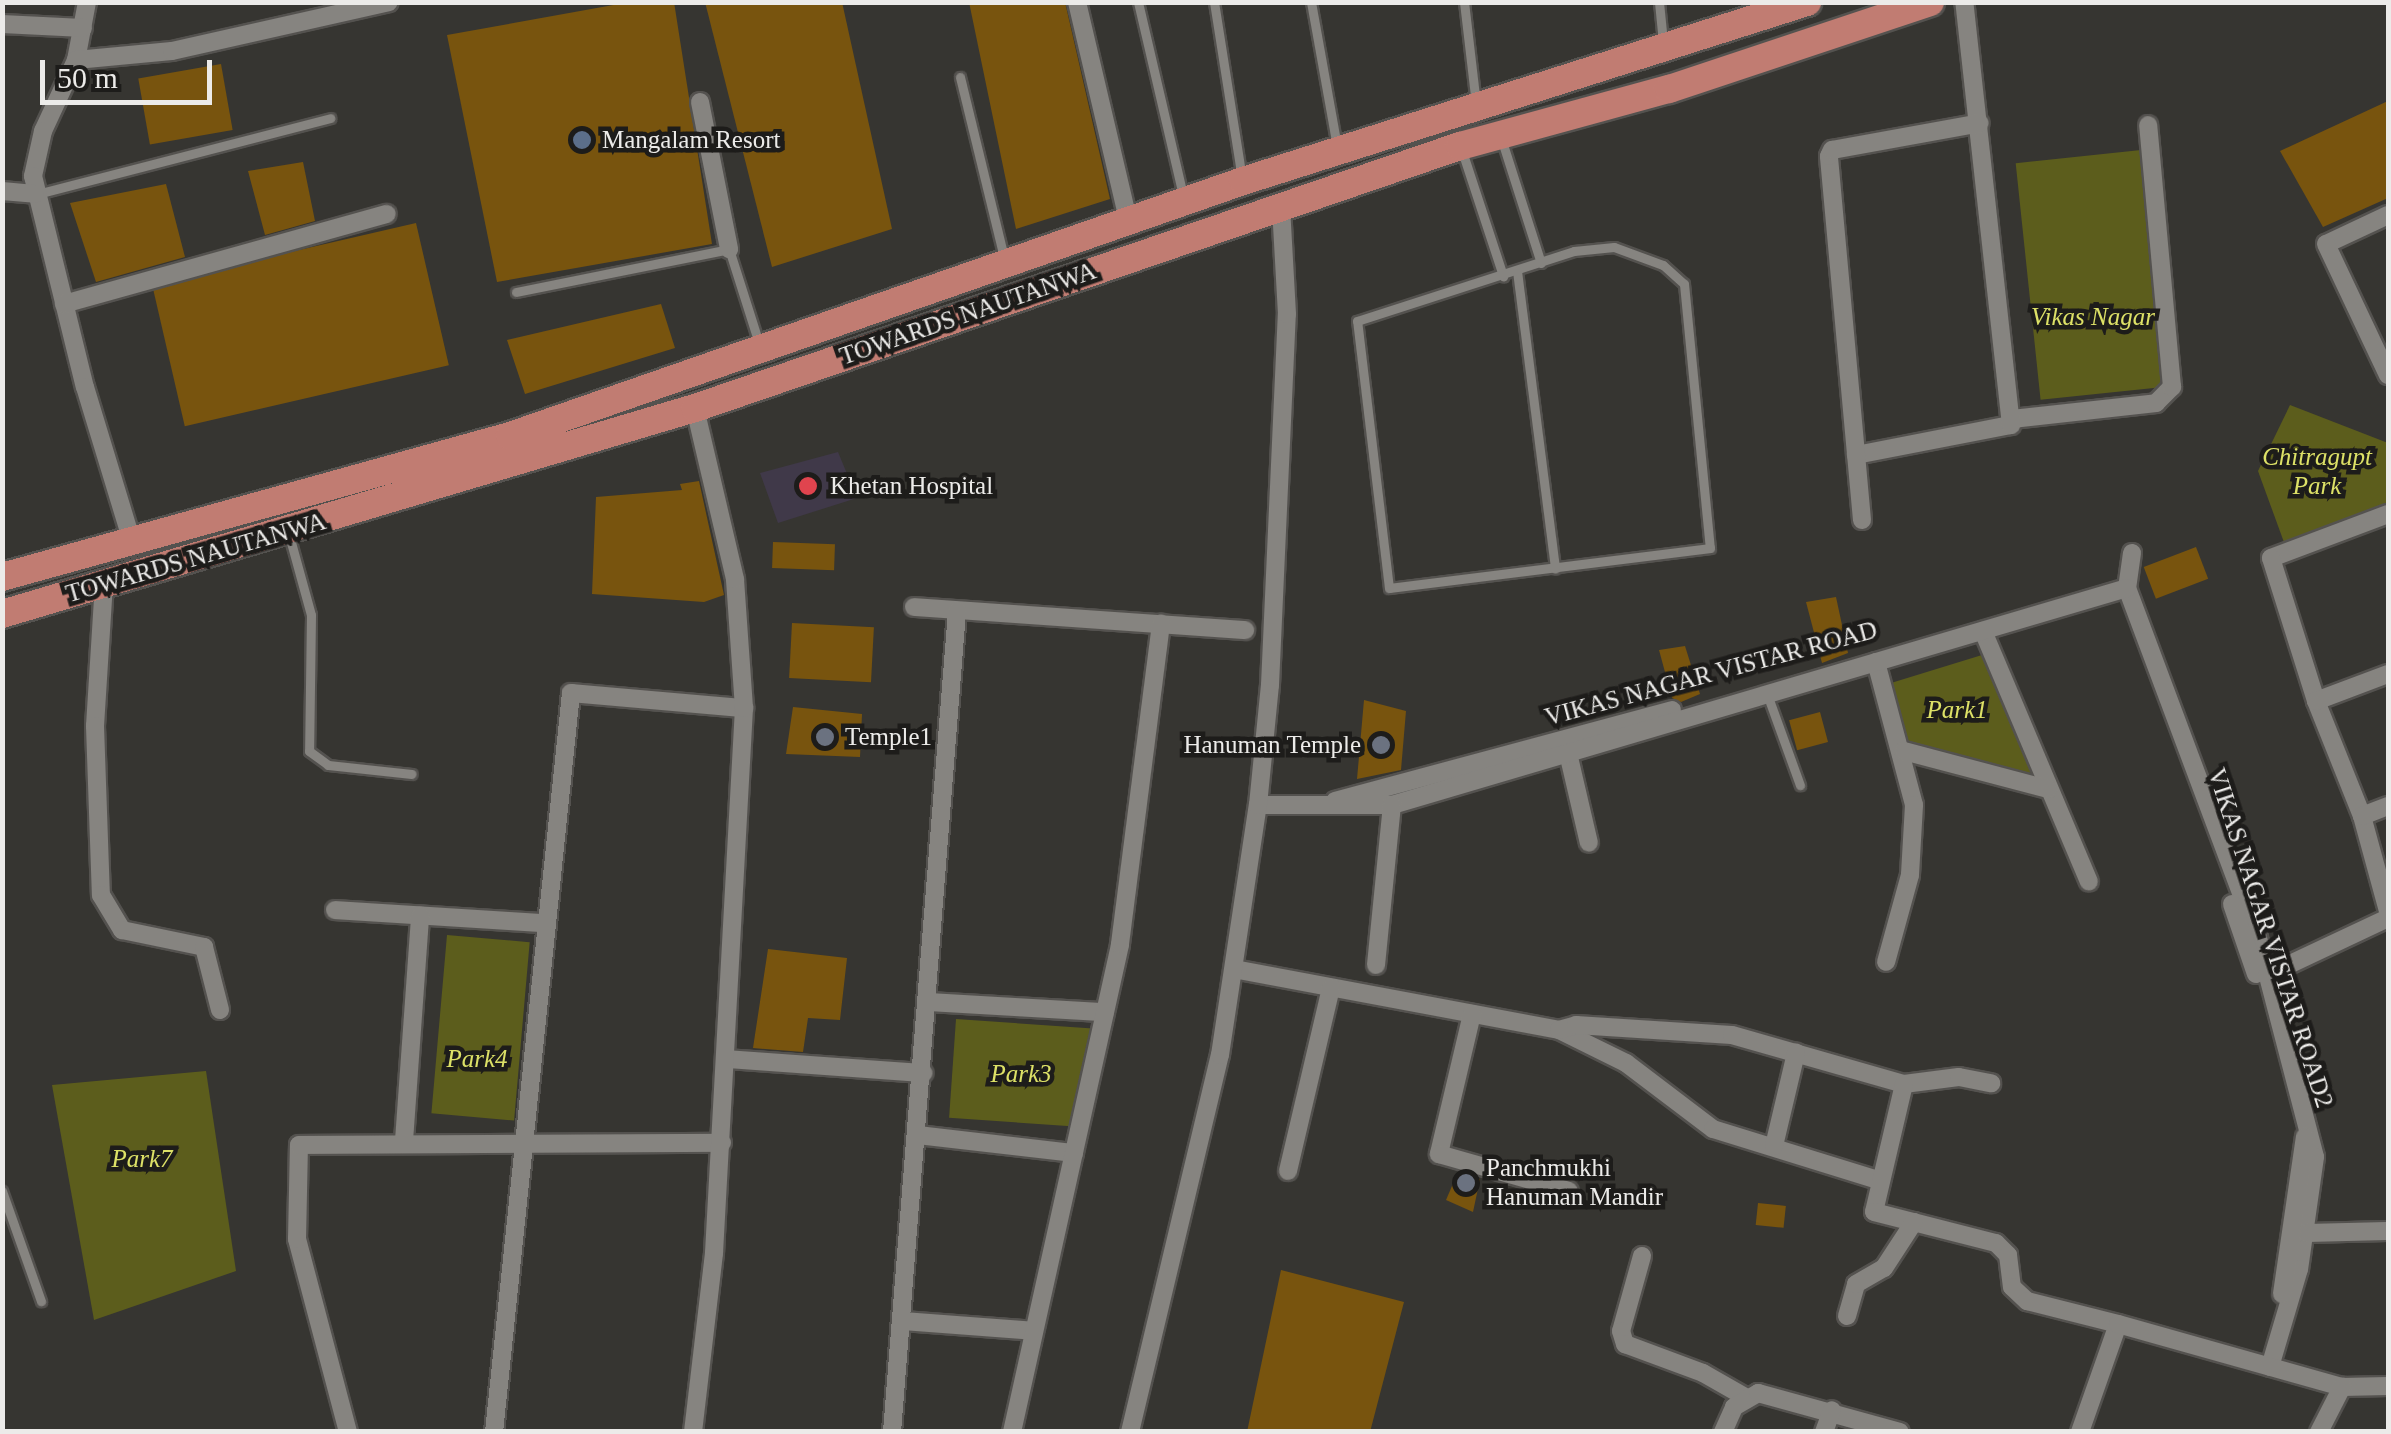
<!DOCTYPE html>
<style>
body{margin:0}
#map{position:relative;width:2391px;height:1434px;overflow:hidden;background:#363531;font-family:"Times New Roman",serif}
div>[style]{position:absolute}
.medical>*{inset:0;background:#403949}
.green>*{inset:0;background:#5c5d1c;transform-origin:0 0}
.building>*{inset:0;background:#78540e;transform-origin:0 0}
.roads{filter:drop-shadow(2px 0 #54524f) drop-shadow(-2px 0 #54524f) drop-shadow(0 2px #54524f) drop-shadow(0 -2px #54524f)}
.lane>*{height:9px;margin:-4.5px;padding:0 4.5px;transform-origin:4.5px;border-radius:4.5px;background:#868480}
.street>*{height:18px;margin:-9px;padding:0 9px;transform-origin:9px;border-radius:9px;background:#868480}
.primary>*{height:28px;margin:-14px;padding:0 14px;transform-origin:14px;border-radius:14px;background:#c17c72}
.dots>*{width:28px;height:28px;translate:-50% -50%;box-sizing:border-box;border:5px solid #1d1c1a;border-radius:50%}
span{translate:-50% -50%;white-space:nowrap;text-align:center;line-height:1.15;-webkit-text-stroke:9px #1d1c1a;paint-order:stroke}
.poi-label{font-size:25px;color:#ecebe9}
.left{translate:0 -50%;text-align:left}
.right{translate:-100% -50%;text-align:right}
.street-label{font-size:25px;color:#ecebe9}
.park-label{font-size:25px;color:#dde167;font-style:italic}
.frame{position:absolute;inset:0;border:5px solid #ecebe9;pointer-events:none}
.scale{position:absolute;left:40px;top:60px;width:172px;height:45px;box-sizing:border-box;border:5px solid #ecebe9;border-top:0;padding-left:12px;font-size:30px;line-height:35px;white-space:nowrap;color:#ecebe9;-webkit-text-stroke:8px #1d1c1a;paint-order:stroke}
</style>
<div id="map">
<div class="medical">
<i style="clip-path:polygon(838px 452px,857px 498px,778px 523px,760px 473px)"></i>
</div>
<div class="green">
<i style="left:2141px;top:150px;width:238px;height:126px;rotate:84deg"></i>
<i style="clip-path:polygon(2290px 405px,2388px 443px,2388px 502px,2285px 545px,2258px 471px)"></i>
<i style="clip-path:polygon(1982px 655px,2034px 776px,1910px 746px,1891px 683px)"></i>
<i style="left:447px;top:935px;width:83px;height:179px;rotate:5deg"></i>
<i style="left:956px;top:1019px;width:137px;height:99px;rotate:4deg"></i>
<i style="clip-path:polygon(206px 1071px,236px 1271px,94px 1320px,52px 1085px)"></i>
</div>
<div class="building">
<i style="clip-path:polygon(630px 2px,674px 2px,712px 244px,497px 282px,447px 35px)"></i>
<i style="clip-path:polygon(705px 2px,842px 2px,892px 229px,772px 267px)"></i>
<i style="clip-path:polygon(969px 2px,1065px 2px,1110px 199px,1016px 229px)"></i>
<i style="left:221px;top:64px;width:67px;height:84px;rotate:80deg"></i>
<i style="clip-path:polygon(2388px 101px,2388px 198px,2323px 227px,2280px 151px)"></i>
<i style="clip-path:polygon(303px 162px,315px 221px,265px 235px,248px 171px)"></i>
<i style="clip-path:polygon(166px 184px,185px 257px,96px 282px,70px 203px)"></i>
<i style="left:416px;top:223px;width:146px;height:271px;rotate:77deg"></i>
<i style="clip-path:polygon(661px 304px,675px 348px,525px 394px,507px 340px)"></i>
<i style="clip-path:polygon(699px 481px,724px 595px,704px 602px,592px 594px,596px 497px,682px 490px,680px 484px)"></i>
<i style="left:773px;top:542px;width:62px;height:26px;rotate:2deg"></i>
<i style="left:2196px;top:547px;width:34px;height:56px;rotate:69deg"></i>
<i style="clip-path:polygon(1836px 597px,1848px 653px,1822px 663px,1806px 602px)"></i>
<i style="left:792px;top:623px;width:82px;height:55px;rotate:3deg"></i>
<i style="clip-path:polygon(1685px 646px,1700px 694px,1681px 702px,1672px 698px,1659px 650px)"></i>
<i style="clip-path:polygon(1364px 700px,1406px 711px,1401px 770px,1357px 779px)"></i>
<i style="clip-path:polygon(793px 707px,862px 714px,860px 757px,786px 754px)"></i>
<i style="left:1820px;top:712px;width:31px;height:32px;rotate:75deg"></i>
<i style="clip-path:polygon(768px 949px,847px 958px,840px 1020px,808px 1018px,803px 1052px,753px 1048px)"></i>
<i style="clip-path:polygon(1458px 1172px,1480px 1179px,1473px 1212px,1446px 1200px)"></i>
<i style="left:1758px;top:1203px;width:28px;height:22px;rotate:6deg"></i>
<i style="clip-path:polygon(1281px 1270px,1404px 1302px,1370px 1432px,1247px 1432px)"></i>
</div>
<div class="roads">
<div class="lane">
<i style="left:1138px;top:2px;width:203px;rotate:76.9deg"></i>
<i style="left:1214px;top:2px;width:178px;rotate:81deg"></i>
<i style="left:1311px;top:2px;width:147px;rotate:79.8deg"></i>
<i style="left:1464px;top:2px;width:103px;rotate:83.3deg"></i>
<i style="left:1659px;top:2px;width:40px;rotate:84.3deg"></i>
<i style="left:960px;top:77px;width:186px;rotate:76.3deg"></i>
<i style="left:1502px;top:141px;width:128px;rotate:72.3deg"></i>
<i style="left:1462px;top:151px;width:132px;rotate:71.8deg"></i>
<i style="left:37px;top:194px;width:303px;rotate:-14.5deg"></i>
<i style="left:1614px;top:247px;width:52px;rotate:20.2deg"></i>
<i style="left:1663px;top:265px;width:28px;rotate:42deg"></i>
<i style="left:1684px;top:284px;width:265px;rotate:84.4deg"></i>
<i style="left:1710px;top:548px;width:323px;rotate:172.9deg"></i>
<i style="left:1389px;top:588px;width:269px;rotate:-96.8deg"></i>
<i style="left:1357px;top:321px;width:228px;rotate:-17.9deg"></i>
<i style="left:1574px;top:251px;width:40px;rotate:-5.7deg"></i>
<i style="left:1517px;top:271px;width:300px;rotate:82.7deg"></i>
<i style="left:516px;top:292px;width:217px;rotate:-11.4deg"></i>
<i style="left:729px;top:249px;width:103px;rotate:72.4deg"></i>
<i style="left:289px;top:535px;width:83px;rotate:74.6deg"></i>
<i style="left:311px;top:615px;width:136px;rotate:90.8deg"></i>
<i style="left:309px;top:751px;width:24px;rotate:36deg"></i>
<i style="left:328px;top:765px;width:84px;rotate:6.1deg"></i>
<i style="left:1767px;top:694px;width:97px;rotate:70.1deg"></i>
<i style="left:2px;top:1191px;width:117px;rotate:70.5deg"></i>
</div>
<div class="street">
<i style="left:87px;top:2px;width:59px;rotate:100.7deg"></i>
<i style="left:76px;top:60px;width:78px;rotate:114.9deg"></i>
<i style="left:43px;top:131px;width:46px;rotate:102.5deg"></i>
<i style="left:33px;top:176px;width:217px;rotate:76.2deg"></i>
<i style="left:85px;top:387px;width:162px;rotate:73.1deg"></i>
<i style="left:1077px;top:2px;width:227px;rotate:76.8deg"></i>
<i style="left:2px;top:24px;width:81px;rotate:2.8deg"></i>
<i style="left:76px;top:60px;width:96px;rotate:-5.4deg"></i>
<i style="left:172px;top:51px;width:222px;rotate:-12.7deg"></i>
<i style="left:700px;top:102px;width:150px;rotate:78.8deg"></i>
<i style="left:2px;top:191px;width:33px;rotate:5deg"></i>
<i style="left:2388px;top:215px;width:68px;rotate:154.9deg"></i>
<i style="left:2326px;top:244px;width:145px;rotate:64.7deg"></i>
<i style="left:64px;top:304px;width:335px;rotate:-15.6deg"></i>
<i style="left:2012px;top:419px;width:145px;rotate:-6.3deg"></i>
<i style="left:2156px;top:403px;width:23px;rotate:-45deg"></i>
<i style="left:2172px;top:387px;width:263px;rotate:-95.2deg"></i>
<i style="left:1856px;top:455px;width:158px;rotate:-11deg"></i>
<i style="left:2011px;top:425px;width:426px;rotate:-96.3deg"></i>
<i style="left:2388px;top:514px;width:125px;rotate:159.4deg"></i>
<i style="left:2271px;top:558px;width:150px;rotate:72.5deg"></i>
<i style="left:2316px;top:701px;width:124px;rotate:68.2deg"></i>
<i style="left:2362px;top:816px;width:98px;rotate:74.7deg"></i>
<i style="left:1862px;top:520px;width:365px;rotate:-95.2deg"></i>
<i style="left:1829px;top:156px;width:7px;rotate:-63deg"></i>
<i style="left:1832px;top:150px;width:150px;rotate:-10.3deg"></i>
<i style="left:2132px;top:553px;width:35px;rotate:98deg"></i>
<i style="left:2127px;top:588px;width:374px;rotate:69.5deg"></i>
<i style="left:2258px;top:938px;width:226px;rotate:75.4deg"></i>
<i style="left:2315px;top:1157px;width:113px;rotate:98.1deg"></i>
<i style="left:2299px;top:1269px;width:102px;rotate:106.5deg"></i>
<i style="left:104px;top:583px;width:143px;rotate:93.6deg"></i>
<i style="left:95px;top:726px;width:169px;rotate:88deg"></i>
<i style="left:101px;top:895px;width:41px;rotate:59deg"></i>
<i style="left:122px;top:930px;width:84px;rotate:11.7deg"></i>
<i style="left:204px;top:947px;width:65px;rotate:75.7deg"></i>
<i style="left:914px;top:607px;width:332px;rotate:4deg"></i>
<i style="left:1983px;top:631px;width:272px;rotate:67.1deg"></i>
<i style="left:1876px;top:662px;width:148px;rotate:75.1deg"></i>
<i style="left:1914px;top:805px;width:70px;rotate:93.3deg"></i>
<i style="left:1910px;top:875px;width:90px;rotate:105.4deg"></i>
<i style="left:2316px;top:701px;width:77px;rotate:-20.6deg"></i>
<i style="left:1904px;top:751px;width:149px;rotate:14.8deg"></i>
<i style="left:1568px;top:753px;width:92px;rotate:76.9deg"></i>
<i style="left:1335px;top:801px;width:349px;rotate:-15.1deg"></i>
<i style="left:1258px;top:805px;width:134px"></i>
<i style="left:1392px;top:805px;width:766px;rotate:-16.45deg"></i>
<i style="left:2362px;top:816px;width:28px;rotate:-21deg"></i>
<i style="left:2232px;top:904px;width:74px;rotate:71.1deg"></i>
<i style="left:335px;top:910px;width:209px;rotate:3.6deg"></i>
<i style="left:1376px;top:965px;width:161px;rotate:-84.3deg"></i>
<i style="left:1234px;top:969px;width:331px;rotate:10.6deg"></i>
<i style="left:1559px;top:1030px;width:75px;rotate:26.2deg"></i>
<i style="left:1626px;top:1063px;width:109px;rotate:37.2deg"></i>
<i style="left:1713px;top:1129px;width:173px;rotate:17.2deg"></i>
<i style="left:2267px;top:975px;width:134px;rotate:-25.2deg"></i>
<i style="left:929px;top:1002px;width:176px;rotate:3.3deg"></i>
<i style="left:1472px;top:1014px;width:144px;rotate:103.3deg"></i>
<i style="left:1439px;top:1154px;width:135px;rotate:15.9deg"></i>
<i style="left:1559px;top:1030px;width:18px;rotate:-16deg"></i>
<i style="left:1576px;top:1025px;width:156px;rotate:3.7deg"></i>
<i style="left:1732px;top:1035px;width:179px;rotate:15.9deg"></i>
<i style="left:1904px;top:1084px;width:55px;rotate:-7.3deg"></i>
<i style="left:1959px;top:1077px;width:33px;rotate:11deg"></i>
<i style="left:727px;top:1059px;width:197px;rotate:4.1deg"></i>
<i style="left:1904px;top:1084px;width:131px;rotate:103.2deg"></i>
<i style="left:1874px;top:1212px;width:126px;rotate:14.3deg"></i>
<i style="left:1996px;top:1243px;width:17px;rotate:45deg"></i>
<i style="left:2008px;top:1255px;width:32px;rotate:83deg"></i>
<i style="left:2012px;top:1287px;width:21px;rotate:43deg"></i>
<i style="left:2027px;top:1301px;width:94px;rotate:14.2deg"></i>
<i style="left:918px;top:1135px;width:157px;rotate:6.6deg"></i>
<i style="left:404px;top:1141px;width:226px;rotate:-85.9deg"></i>
<i style="left:1774px;top:1146px;width:96px;rotate:-76.7deg"></i>
<i style="left:1288px;top:1171px;width:188px;rotate:-76.8deg"></i>
<i style="left:2306px;top:1233px;width:82px;rotate:-1.4deg"></i>
<i style="left:1642px;top:1256px;width:78px;rotate:105.6deg"></i>
<i style="left:1621px;top:1331px;width:14px;rotate:73deg"></i>
<i style="left:1625px;top:1344px;width:83px;rotate:20.4deg"></i>
<i style="left:1703px;top:1373px;width:48px;rotate:29.7deg"></i>
<i style="left:2282px;top:1294px;width:159px;rotate:-81.7deg"></i>
<i style="left:1847px;top:1316px;width:33px;rotate:-74deg"></i>
<i style="left:1856px;top:1284px;width:32px;rotate:-30deg"></i>
<i style="left:1884px;top:1268px;width:55px;rotate:-56.9deg"></i>
<i style="left:902px;top:1321px;width:132px;rotate:4.3deg"></i>
<i style="left:348px;top:1432px;width:200px;rotate:-104.8deg"></i>
<i style="left:297px;top:1239px;width:94px;rotate:-88.8deg"></i>
<i style="left:299px;top:1145px;width:423px;rotate:-0.3deg"></i>
<i style="left:494px;top:1432px;width:743px;rotate:-84.05deg"></i>
<i style="left:571px;top:693px;width:174px;rotate:5deg"></i>
<i style="left:693px;top:1432px;width:180px;rotate:-83.3deg"></i>
<i style="left:714px;top:1253px;width:546px;rotate:-86.85deg"></i>
<i style="left:744px;top:708px;width:129px;rotate:-94deg"></i>
<i style="left:735px;top:579px;width:176px;rotate:-103.2deg"></i>
<i style="left:892px;top:1432px;width:824px;rotate:-85.47deg"></i>
<i style="left:1012px;top:1432px;width:500px;rotate:-77.5deg"></i>
<i style="left:1120px;top:944px;width:323px;rotate:-82.7deg"></i>
<i style="left:1130px;top:1432px;width:388px;rotate:-76.6deg"></i>
<i style="left:1220px;top:1055px;width:253px;rotate:-81.4deg"></i>
<i style="left:1258px;top:805px;width:121px;rotate:-84.3deg"></i>
<i style="left:1270px;top:685px;width:371px;rotate:-87.4deg"></i>
<i style="left:1287px;top:314px;width:106px;rotate:-93.2deg"></i>
<i style="left:1723px;top:1432px;width:27px;rotate:-66deg"></i>
<i style="left:1734px;top:1407px;width:28px;rotate:-30deg"></i>
<i style="left:1758px;top:1393px;width:147px;rotate:15.4deg"></i>
<i style="left:1824px;top:1432px;width:23px;rotate:-70deg"></i>
<i style="left:2080px;top:1432px;width:114px;rotate:-70.6deg"></i>
<i style="left:2118px;top:1324px;width:233px;rotate:15.7deg"></i>
<i style="left:2342px;top:1387px;width:46px;rotate:-1.2deg"></i>
<i style="left:2319px;top:1432px;width:51px;rotate:-62.9deg"></i>
</div>
<div class="primary">
<i style="left:2px;top:577px;width:527px;rotate:-15.51deg"></i>
<i style="left:510px;top:436px;width:776px;rotate:-19.18deg"></i>
<i style="left:1243px;top:181px;width:592px;rotate:-17.61deg"></i>
<i style="left:2px;top:614px;width:723px;rotate:-16.56deg"></i>
<i style="left:695px;top:408px;width:809px;rotate:-18.91deg"></i>
<i style="left:1460px;top:146px;width:217px;rotate:-15.3deg"></i>
<i style="left:1669px;top:89px;width:275px;rotate:-18.4deg"></i>
</div>
</div>
<div class="dots">
<i style="left:582px;top:140px;background:#5c6f8a"></i>
<i style="left:808px;top:486px;background:#e0444e"></i>
<i style="left:825px;top:737px;background:#6b7280"></i>
<i style="left:1381px;top:745px;background:#6b7280"></i>
<i style="left:1466px;top:1183px;background:#6b7280"></i>
</div>
<div class="poi-label">
<span class="left" style="left:602px;top:140px">Mangalam Resort</span>
<span class="left" style="left:830px;top:486px">Khetan Hospital</span>
<span class="left" style="left:845px;top:737px">Temple1</span>
<span class="right" style="left:1361px;top:745px">Hanuman Temple</span>
<span class="left" style="left:1486px;top:1183px">Panchmukhi<br>Hanuman Mandir</span>
</div>
<div class="street-label">
<span style="left:968px;top:314px;rotate:-19deg">TOWARDS NAUTANWA</span>
<span style="left:196px;top:558px;rotate:-16deg">TOWARDS NAUTANWA</span>
<span style="left:1711px;top:674px;rotate:-15deg">VIKAS NAGAR VISTAR ROAD</span>
<span style="left:2270px;top:938px;rotate:72deg">VIKAS NAGAR VISTAR ROAD2</span>
</div>
<div class="park-label">
<span style="left:2093px;top:317px">Vikas Nagar</span>
<span style="left:2317px;top:472px">Chitragupt<br>Park</span>
<span style="left:1957px;top:710px">Park1</span>
<span style="left:477px;top:1059px">Park4</span>
<span style="left:1021px;top:1074px">Park3</span>
<span style="left:142px;top:1159px">Park7</span>
</div>
<div class="frame"></div>
<div class="scale">50 m</div>
</div>
